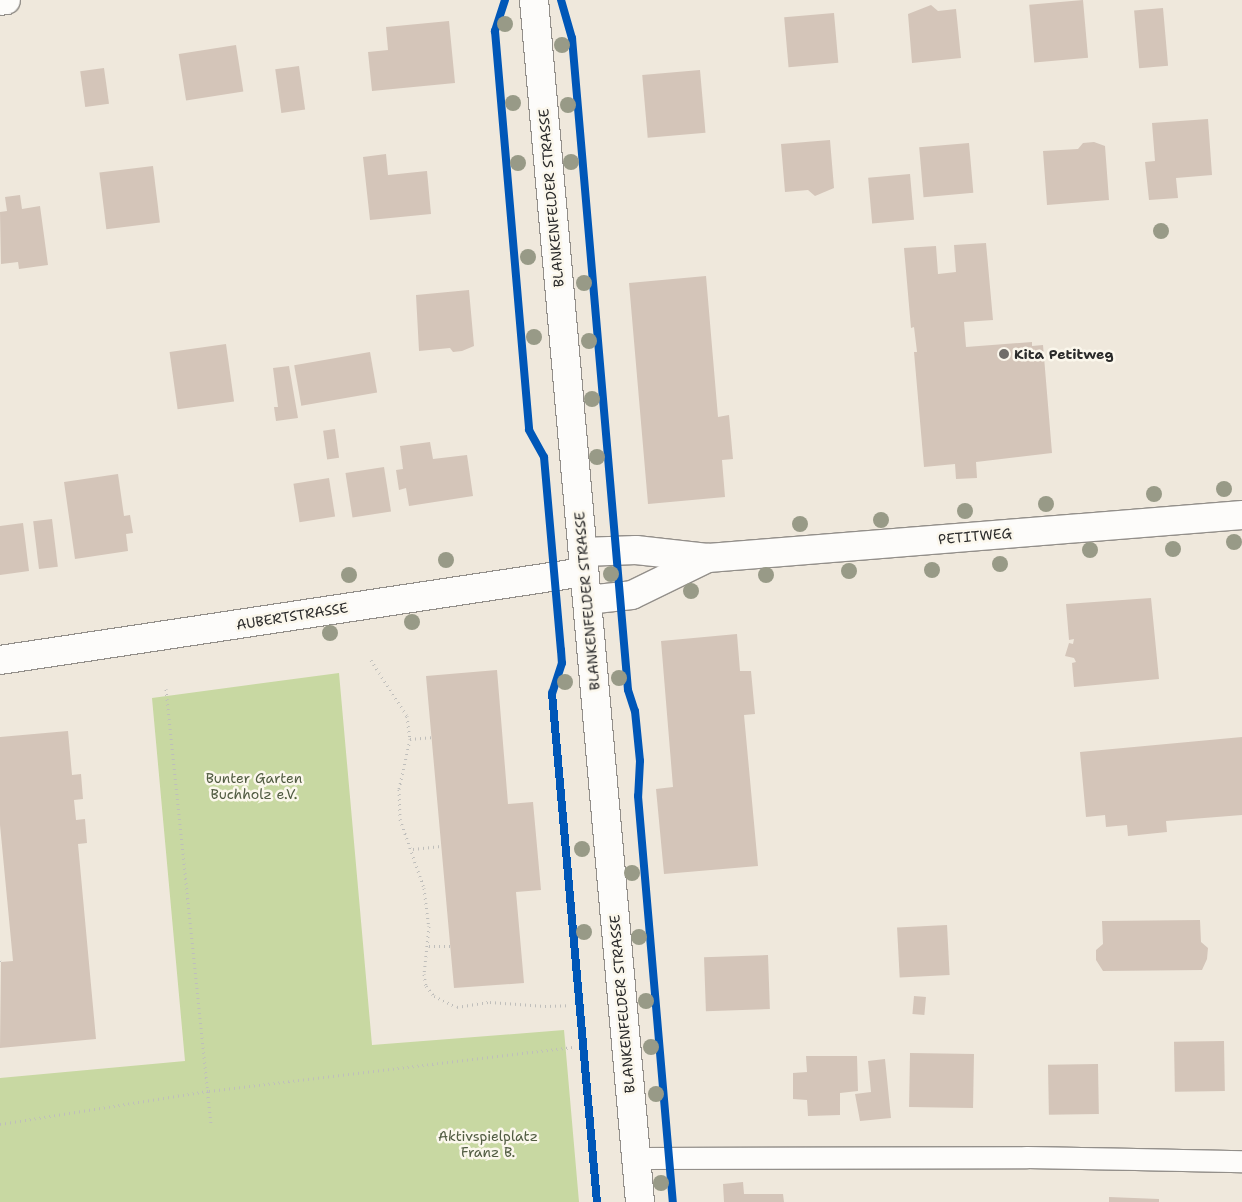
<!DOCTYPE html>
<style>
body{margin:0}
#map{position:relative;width:1242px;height:1202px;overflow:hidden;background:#efe8dc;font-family:"Shantell Sans",sans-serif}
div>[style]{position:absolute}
.green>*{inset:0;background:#c8d8a2}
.building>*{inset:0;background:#d4c5b9;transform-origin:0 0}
.path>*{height:3px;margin-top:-1.5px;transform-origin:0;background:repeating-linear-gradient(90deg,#bfbebb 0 1px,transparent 0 5px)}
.roads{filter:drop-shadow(1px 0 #938f8a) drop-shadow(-1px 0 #938f8a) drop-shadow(0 1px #938f8a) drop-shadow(0 -1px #938f8a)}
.service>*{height:21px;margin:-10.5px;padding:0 10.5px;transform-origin:10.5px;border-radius:10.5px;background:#fdfcfa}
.minor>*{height:28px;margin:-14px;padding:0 14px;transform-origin:14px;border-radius:14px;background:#fdfcfa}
.tertiary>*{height:28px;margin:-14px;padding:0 14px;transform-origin:14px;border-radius:14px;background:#fdfcfa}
.cycleway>*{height:8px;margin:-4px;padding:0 4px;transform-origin:4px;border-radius:4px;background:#0057b8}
.trees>*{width:16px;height:16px;margin:-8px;border-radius:50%;background:#989a87}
.dots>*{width:14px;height:14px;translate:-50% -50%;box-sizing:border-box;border:2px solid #fbf7ec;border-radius:50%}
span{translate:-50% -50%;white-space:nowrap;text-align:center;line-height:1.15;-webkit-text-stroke:5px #fbf7ec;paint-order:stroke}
.street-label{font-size:14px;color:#2b2b2b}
.poi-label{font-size:14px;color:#2b2b2b;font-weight:700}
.left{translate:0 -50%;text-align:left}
.park-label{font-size:14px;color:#505b41}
</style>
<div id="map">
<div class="green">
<i style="clip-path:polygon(339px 673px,372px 1045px,564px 1030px,579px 1202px,0 1202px,0 1078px,185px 1061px,152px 698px)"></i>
</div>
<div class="building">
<i style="left:1083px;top:0;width:58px;height:54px;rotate:85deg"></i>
<i style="clip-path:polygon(931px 5px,938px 11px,956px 9px,961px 58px,912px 63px,908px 14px)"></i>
<i style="left:1163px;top:8px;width:58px;height:29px;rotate:85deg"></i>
<i style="left:834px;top:13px;width:50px;height:50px;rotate:85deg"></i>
<i style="clip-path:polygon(449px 21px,455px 83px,372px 91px,368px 52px,388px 50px,386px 27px)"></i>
<i style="left:236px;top:45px;width:47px;height:58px;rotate:81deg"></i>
<i style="left:299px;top:66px;width:44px;height:24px;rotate:82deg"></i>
<i style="left:104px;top:68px;width:36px;height:24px;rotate:82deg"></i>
<i style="left:700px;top:70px;width:63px;height:58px;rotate:85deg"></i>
<i style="clip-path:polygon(1208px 119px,1212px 175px,1176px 178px,1178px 198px,1149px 200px,1145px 162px,1155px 161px,1152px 123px)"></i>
<i style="clip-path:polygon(830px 140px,834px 188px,815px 196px,808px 190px,785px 192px,781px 144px)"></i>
<i style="clip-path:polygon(1094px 142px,1105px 146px,1109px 200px,1047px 205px,1043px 151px,1078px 149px,1083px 143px)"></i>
<i style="left:969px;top:143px;width:50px;height:50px;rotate:85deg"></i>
<i style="clip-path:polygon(386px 154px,388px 175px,427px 171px,431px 214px,370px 220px,363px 157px)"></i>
<i style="left:153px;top:166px;width:57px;height:54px;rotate:83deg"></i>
<i style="left:910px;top:174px;width:46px;height:42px;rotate:85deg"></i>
<i style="clip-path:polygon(20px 195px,22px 209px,40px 206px,48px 265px,19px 269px,18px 262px,1px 264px,0 212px,7px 211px,5px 197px)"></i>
<i style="clip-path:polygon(986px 243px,993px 320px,964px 322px,966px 347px,1032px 342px,1032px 346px,1043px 345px,1052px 453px,976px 462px,977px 478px,956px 479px,955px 464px,924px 467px,914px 352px,917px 352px,914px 327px,911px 328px,904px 248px,936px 246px,938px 274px,956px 272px,954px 245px)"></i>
<i style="clip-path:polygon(706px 276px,718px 417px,729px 415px,733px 459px,722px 460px,725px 497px,648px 504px,629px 283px)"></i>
<i style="clip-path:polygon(469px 290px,474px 346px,462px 351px,453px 352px,450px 348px,419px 351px,416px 295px)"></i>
<i style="left:226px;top:344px;width:58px;height:57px;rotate:82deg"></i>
<i style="left:370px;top:352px;width:41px;height:77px;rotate:80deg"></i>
<i style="clip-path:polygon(289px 366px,298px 418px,276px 421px,274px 407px,278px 407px,273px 368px)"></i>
<i style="left:335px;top:429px;width:29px;height:12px;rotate:82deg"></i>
<i style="clip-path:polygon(430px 442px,433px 459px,467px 455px,473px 496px,409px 506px,406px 488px,399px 490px,396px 470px,403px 469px,400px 446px)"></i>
<i style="left:384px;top:467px;width:45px;height:39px;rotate:81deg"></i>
<i style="clip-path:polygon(118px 474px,124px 516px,130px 515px,133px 533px,126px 534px,128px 551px,75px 559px,64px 482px)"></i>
<i style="left:329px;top:478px;width:39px;height:36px;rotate:81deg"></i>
<i style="left:52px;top:519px;width:48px;height:19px;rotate:83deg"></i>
<i style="clip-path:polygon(23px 523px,29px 571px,0 575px,0 526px)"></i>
<i style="clip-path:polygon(1151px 598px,1159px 679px,1074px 687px,1072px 663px,1076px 662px,1074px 658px,1065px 656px,1069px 643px,1073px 644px,1074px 639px,1069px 640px,1066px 604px)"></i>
<i style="clip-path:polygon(737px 634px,740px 671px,751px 671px,755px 714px,744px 715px,758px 866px,664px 874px,656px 789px,673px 787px,661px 641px)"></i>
<i style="clip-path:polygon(497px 670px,508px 804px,533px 802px,541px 890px,516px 892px,524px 983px,454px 988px,426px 676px)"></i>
<i style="clip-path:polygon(68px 731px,72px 775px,81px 774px,83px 799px,74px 800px,76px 820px,85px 819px,87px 843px,78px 844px,96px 1039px,0 1048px,1px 962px,13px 961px,0 825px,0 737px)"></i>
<i style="clip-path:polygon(1242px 737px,1242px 815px,1166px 821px,1167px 832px,1128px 836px,1127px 825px,1106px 827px,1105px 815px,1086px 817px,1080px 752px)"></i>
<i style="clip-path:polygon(1200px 920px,1201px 942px,1208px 948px,1207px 959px,1202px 970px,1103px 971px,1096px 960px,1096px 950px,1103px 944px,1102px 921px)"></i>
<i style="left:947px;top:925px;width:50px;height:50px;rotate:87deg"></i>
<i style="left:768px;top:955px;width:54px;height:64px;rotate:88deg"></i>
<i style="left:914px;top:996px;width:12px;height:18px;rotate:5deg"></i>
<i style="left:1224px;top:1041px;width:50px;height:50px;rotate:89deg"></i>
<i style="left:910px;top:1053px;width:64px;height:54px;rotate:1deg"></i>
<i style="clip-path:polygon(806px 1056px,857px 1056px,858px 1091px,840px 1093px,840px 1115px,808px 1116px,807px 1100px,793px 1099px,793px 1073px,807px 1072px)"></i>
<i style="clip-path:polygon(885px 1059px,891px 1118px,860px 1121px,855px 1094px,871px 1092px,868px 1061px)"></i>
<i style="left:1098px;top:1064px;width:50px;height:50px;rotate:89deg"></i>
<i style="clip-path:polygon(743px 1182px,744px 1194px,783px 1194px,784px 1202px,724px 1202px,723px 1184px)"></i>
<i style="clip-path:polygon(1109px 1197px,1159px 1199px,1159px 1202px,1109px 1202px)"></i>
</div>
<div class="path">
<i style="left:371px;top:660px;width:67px;rotate:57.3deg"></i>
<i style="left:407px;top:716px;width:23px;rotate:83deg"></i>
<i style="left:410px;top:739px;width:51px;rotate:102.4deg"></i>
<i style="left:399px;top:789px;width:30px;rotate:88deg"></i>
<i style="left:400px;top:819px;width:73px;rotate:70.8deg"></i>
<i style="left:424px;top:888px;width:38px;rotate:83deg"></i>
<i style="left:429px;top:926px;width:48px;rotate:95.9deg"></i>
<i style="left:424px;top:974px;width:12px;rotate:81deg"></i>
<i style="left:426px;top:986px;width:13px;rotate:51deg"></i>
<i style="left:434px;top:996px;width:25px;rotate:26deg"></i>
<i style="left:457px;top:1007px;width:33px;rotate:-9deg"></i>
<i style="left:490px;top:1002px;width:55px;rotate:4.2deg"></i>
<i style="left:545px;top:1006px;width:24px;rotate:-2deg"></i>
<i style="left:166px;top:689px;width:438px;rotate:84.1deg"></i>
<i style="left:410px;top:739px;width:21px;rotate:-5deg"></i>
<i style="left:413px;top:849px;width:28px;rotate:-6deg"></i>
<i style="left:429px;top:946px;width:21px"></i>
<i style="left:0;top:961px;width:1px;rotate:45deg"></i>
<i style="left:0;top:1124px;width:212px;rotate:-9deg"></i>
<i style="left:209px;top:1091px;width:367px;rotate:-6.9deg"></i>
</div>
<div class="roads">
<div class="service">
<i style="left:636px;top:1158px;width:390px;rotate:-0.1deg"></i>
<i style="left:1026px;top:1157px;width:216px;rotate:1.1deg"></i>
</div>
<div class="minor">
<i style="left:0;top:1px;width:6px;rotate:-9deg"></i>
<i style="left:583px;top:552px;width:53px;rotate:-2.2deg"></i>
<i style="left:636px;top:550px;width:72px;rotate:6.3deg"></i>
<i style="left:708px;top:558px;width:536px;rotate:-4.6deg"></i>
<i style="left:587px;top:600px;width:45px;rotate:-6.3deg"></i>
<i style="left:632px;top:595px;width:85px;rotate:-26deg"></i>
<i style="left:0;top:660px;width:591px;rotate:-8.57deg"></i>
</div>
<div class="tertiary">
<i style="left:534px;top:0;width:1207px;rotate:84.96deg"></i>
</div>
</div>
<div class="cycleway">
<i style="left:505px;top:0;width:33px;rotate:108deg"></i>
<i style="left:495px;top:31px;width:400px;rotate:85.1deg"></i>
<i style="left:529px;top:430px;width:31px;rotate:61deg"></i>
<i style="left:544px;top:457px;width:194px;rotate:85deg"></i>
<i style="left:561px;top:650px;width:13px;rotate:86deg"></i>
<i style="left:562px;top:663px;width:32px;rotate:108deg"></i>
<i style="left:552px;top:693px;width:511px;rotate:84.95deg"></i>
<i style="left:561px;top:0;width:40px;rotate:74deg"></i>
<i style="left:572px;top:38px;width:654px;rotate:85.09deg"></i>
<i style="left:628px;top:690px;width:22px;rotate:72deg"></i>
<i style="left:635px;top:711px;width:50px;rotate:84.3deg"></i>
<i style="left:640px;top:761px;width:35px;rotate:93deg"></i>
<i style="left:638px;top:796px;width:408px;rotate:85.1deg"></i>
</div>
<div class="trees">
<i style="left:505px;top:24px"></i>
<i style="left:562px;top:45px"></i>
<i style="left:513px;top:103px"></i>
<i style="left:568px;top:105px"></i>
<i style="left:571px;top:162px"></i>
<i style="left:518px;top:163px"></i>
<i style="left:1161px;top:231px"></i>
<i style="left:528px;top:257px"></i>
<i style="left:584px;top:283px"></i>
<i style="left:534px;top:337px"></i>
<i style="left:589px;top:341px"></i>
<i style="left:592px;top:399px"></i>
<i style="left:597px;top:457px"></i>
<i style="left:1224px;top:489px"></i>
<i style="left:1154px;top:494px"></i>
<i style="left:1046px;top:504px"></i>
<i style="left:965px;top:511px"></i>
<i style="left:881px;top:520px"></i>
<i style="left:800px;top:524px"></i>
<i style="left:1234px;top:542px"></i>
<i style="left:1173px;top:549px"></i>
<i style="left:1090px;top:550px"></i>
<i style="left:446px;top:560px"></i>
<i style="left:1000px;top:564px"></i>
<i style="left:932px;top:570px"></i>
<i style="left:849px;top:571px"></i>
<i style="left:611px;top:574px"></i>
<i style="left:349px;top:575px"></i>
<i style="left:766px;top:575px"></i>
<i style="left:691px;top:591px"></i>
<i style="left:412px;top:622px"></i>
<i style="left:330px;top:633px"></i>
<i style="left:619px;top:678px"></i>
<i style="left:565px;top:682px"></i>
<i style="left:582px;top:849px"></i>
<i style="left:632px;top:873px"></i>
<i style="left:584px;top:932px"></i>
<i style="left:639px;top:937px"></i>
<i style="left:646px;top:1001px"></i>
<i style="left:651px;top:1047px"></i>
<i style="left:656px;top:1094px"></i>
<i style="left:661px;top:1183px"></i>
</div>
<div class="dots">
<i style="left:1004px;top:354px;background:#706d69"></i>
</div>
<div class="street-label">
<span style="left:551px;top:198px;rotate:-95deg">BLANKENFELDER STRASSE</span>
<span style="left:975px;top:536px;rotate:-5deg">PETITWEG</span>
<span style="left:587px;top:601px;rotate:-95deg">BLANKENFELDER STRASSE</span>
<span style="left:292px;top:616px;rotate:-9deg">AUBERTSTRASSE</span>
<span style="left:622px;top:1004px;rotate:-95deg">BLANKENFELDER STRASSE</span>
</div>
<div class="poi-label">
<span class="left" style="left:1014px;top:354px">Kita Petitweg</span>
</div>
<div class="park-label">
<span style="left:254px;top:786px">Bunter Garten<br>Buchholz e.V.</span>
<span style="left:488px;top:1144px">Aktivspielplatz<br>Franz B.</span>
</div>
</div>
